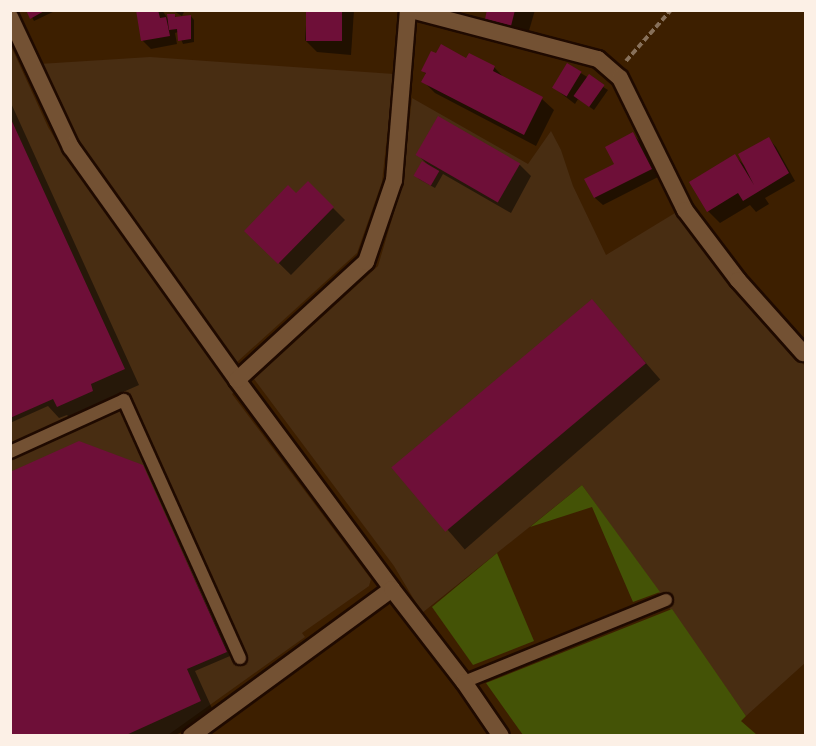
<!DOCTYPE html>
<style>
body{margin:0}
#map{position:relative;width:816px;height:746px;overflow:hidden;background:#3d1f00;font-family:Cabin,sans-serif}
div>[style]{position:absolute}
.built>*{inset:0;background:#482d12}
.green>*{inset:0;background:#445306}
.shadow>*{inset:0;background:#0007;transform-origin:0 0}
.building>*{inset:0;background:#6e0f38;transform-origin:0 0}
.path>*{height:4px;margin-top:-2px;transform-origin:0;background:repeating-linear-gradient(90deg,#87705a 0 6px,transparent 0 9px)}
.roads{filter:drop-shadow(2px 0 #1f0a00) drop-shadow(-2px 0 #1f0a00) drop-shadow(0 2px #1f0a00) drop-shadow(0 -2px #1f0a00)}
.service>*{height:12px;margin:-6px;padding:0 6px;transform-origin:6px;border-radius:6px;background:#735133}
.minor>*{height:16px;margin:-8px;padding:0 8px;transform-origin:8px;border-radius:8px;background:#735133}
.tertiary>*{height:16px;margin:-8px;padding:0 8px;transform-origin:8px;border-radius:8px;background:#735133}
span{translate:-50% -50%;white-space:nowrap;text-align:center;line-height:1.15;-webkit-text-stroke:4.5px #3d1f00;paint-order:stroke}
.frame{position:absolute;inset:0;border:12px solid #fcf0e6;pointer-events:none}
</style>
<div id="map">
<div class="built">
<i style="clip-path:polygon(10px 44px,48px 127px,66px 157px,235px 391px,232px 394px,371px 579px,369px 586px,302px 633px,305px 637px,168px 735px,11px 735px)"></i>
<i style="clip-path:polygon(150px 57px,394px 74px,382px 182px,357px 253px,236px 363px,80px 147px,39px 64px)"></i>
<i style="clip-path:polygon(412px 98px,528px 164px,551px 131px,561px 150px,573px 186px,606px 255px,675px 213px,728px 282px,805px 366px,805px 663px,746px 716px,582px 485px,422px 613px,394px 566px,254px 379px,378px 266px,402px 185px)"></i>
</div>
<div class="green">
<i style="clip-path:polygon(582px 485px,660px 592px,633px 602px,592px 507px,530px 527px)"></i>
<i style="clip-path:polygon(497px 553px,534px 641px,473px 665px,432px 607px)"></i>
<i style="clip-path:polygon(672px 609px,746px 716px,741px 721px,757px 735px,523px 735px,486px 683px)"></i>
</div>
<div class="shadow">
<i style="clip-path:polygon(28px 10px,57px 10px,34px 21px)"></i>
<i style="clip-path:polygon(137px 10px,162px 10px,170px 22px,174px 15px,177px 18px,191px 16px,194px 20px,194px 42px,183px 44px,178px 32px,175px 33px,177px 44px,151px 49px,143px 41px)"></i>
<i style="clip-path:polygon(172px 10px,185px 10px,182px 16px)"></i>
<i style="clip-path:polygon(307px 10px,354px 10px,351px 55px,317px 52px,305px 40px)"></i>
<i style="clip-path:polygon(488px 10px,535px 10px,526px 41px,502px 34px,486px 18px)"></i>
<i style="clip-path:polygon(467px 60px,494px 67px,506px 80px,542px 99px,554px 110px,536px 146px,435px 93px,423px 81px,427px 75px,423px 71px)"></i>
<i style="clip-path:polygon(568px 65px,608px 90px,594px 110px,578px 99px,575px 104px,554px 88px)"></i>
<i style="clip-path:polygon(10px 101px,139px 385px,105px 400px,108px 407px,73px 422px,67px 415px,59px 418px,48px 406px,10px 423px)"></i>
<i style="clip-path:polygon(633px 134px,640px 142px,658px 177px,603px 205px,595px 198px,586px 180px,616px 165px)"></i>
<i style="clip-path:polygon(769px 139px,776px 147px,795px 181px,765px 198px,769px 204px,756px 212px,750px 205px,720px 223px,708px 211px,735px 156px,745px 166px)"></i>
<i style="clip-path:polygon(418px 155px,520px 165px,531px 176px,511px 213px,443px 174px,435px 188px,419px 179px,415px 175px,429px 166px)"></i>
<i style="clip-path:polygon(308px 183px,345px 220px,291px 275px,246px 231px,296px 195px)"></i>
<i style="left:592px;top:301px;width:104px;height:259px;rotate:49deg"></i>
<i style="clip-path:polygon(142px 466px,230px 656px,195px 671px,216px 717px,173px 736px,10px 736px)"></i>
</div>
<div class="building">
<i style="clip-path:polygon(26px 10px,46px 10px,30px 19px)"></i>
<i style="clip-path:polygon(136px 10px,158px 10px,160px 18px,166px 17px,170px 36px,141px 41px)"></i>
<i style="left:306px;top:10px;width:36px;height:31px"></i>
<i style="clip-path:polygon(487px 10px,515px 10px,511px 26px,485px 19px)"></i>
<i style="clip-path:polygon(167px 14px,175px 14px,175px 17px,191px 15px,191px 39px,178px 41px,177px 29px,169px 30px)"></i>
<i style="clip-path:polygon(441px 44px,466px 58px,469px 53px,495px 66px,493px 71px,543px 97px,524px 135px,421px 82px,426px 73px,421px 71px,431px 51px,436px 53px)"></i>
<i style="left:567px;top:63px;width:17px;height:29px;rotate:31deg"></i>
<i style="left:589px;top:74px;width:19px;height:27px;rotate:35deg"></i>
<i style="left:438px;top:116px;width:95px;height:45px;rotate:30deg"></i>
<i style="clip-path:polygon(10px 117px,125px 369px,91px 384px,93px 391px,57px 407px,53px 399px,10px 418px)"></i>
<i style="clip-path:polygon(633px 132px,652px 169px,594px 198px,584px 179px,614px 164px,605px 147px)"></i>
<i style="clip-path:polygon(769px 137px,789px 173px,743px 201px,738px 193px,707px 212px,689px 182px,735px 154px,754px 185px,738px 154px)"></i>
<i style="left:422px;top:161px;width:20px;height:17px;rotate:30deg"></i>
<i style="clip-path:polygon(308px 181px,334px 207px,278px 264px,244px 231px,288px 185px,296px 193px)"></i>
<i style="left:592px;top:299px;width:84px;height:262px;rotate:50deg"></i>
<i style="clip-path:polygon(79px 441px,143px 465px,227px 652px,187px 669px,201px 701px,124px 736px,10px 736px,10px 472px)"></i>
</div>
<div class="path">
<i style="left:626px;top:61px;width:68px;rotate:-48.6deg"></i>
</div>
<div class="roads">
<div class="service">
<i style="left:10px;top:452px;width:125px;rotate:-24.5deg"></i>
<i style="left:124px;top:400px;width:283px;rotate:65.8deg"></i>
<i style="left:464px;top:682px;width:218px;rotate:-22.1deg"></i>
</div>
<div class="minor">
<i style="left:411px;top:10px;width:193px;rotate:14.7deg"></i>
<i style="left:598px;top:59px;width:29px;rotate:41deg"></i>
<i style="left:620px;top:78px;width:147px;rotate:63.8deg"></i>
<i style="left:685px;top:210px;width:88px;rotate:52.9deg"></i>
<i style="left:738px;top:280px;width:98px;rotate:48.3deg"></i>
<i style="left:10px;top:17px;width:144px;rotate:64.9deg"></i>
<i style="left:71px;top:147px;width:286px;rotate:54.5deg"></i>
<i style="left:237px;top:380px;width:260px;rotate:53.4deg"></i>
<i style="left:237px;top:380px;width:175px;rotate:-42.5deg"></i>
<i style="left:366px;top:262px;width:87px;rotate:-71.1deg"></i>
<i style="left:394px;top:180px;width:171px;rotate:-85.3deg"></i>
</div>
<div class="tertiary">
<i style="left:191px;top:736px;width:249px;rotate:-36.2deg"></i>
<i style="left:392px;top:589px;width:118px;rotate:52.3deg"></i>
<i style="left:464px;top:682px;width:65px;rotate:55.6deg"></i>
</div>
</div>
<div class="frame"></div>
</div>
